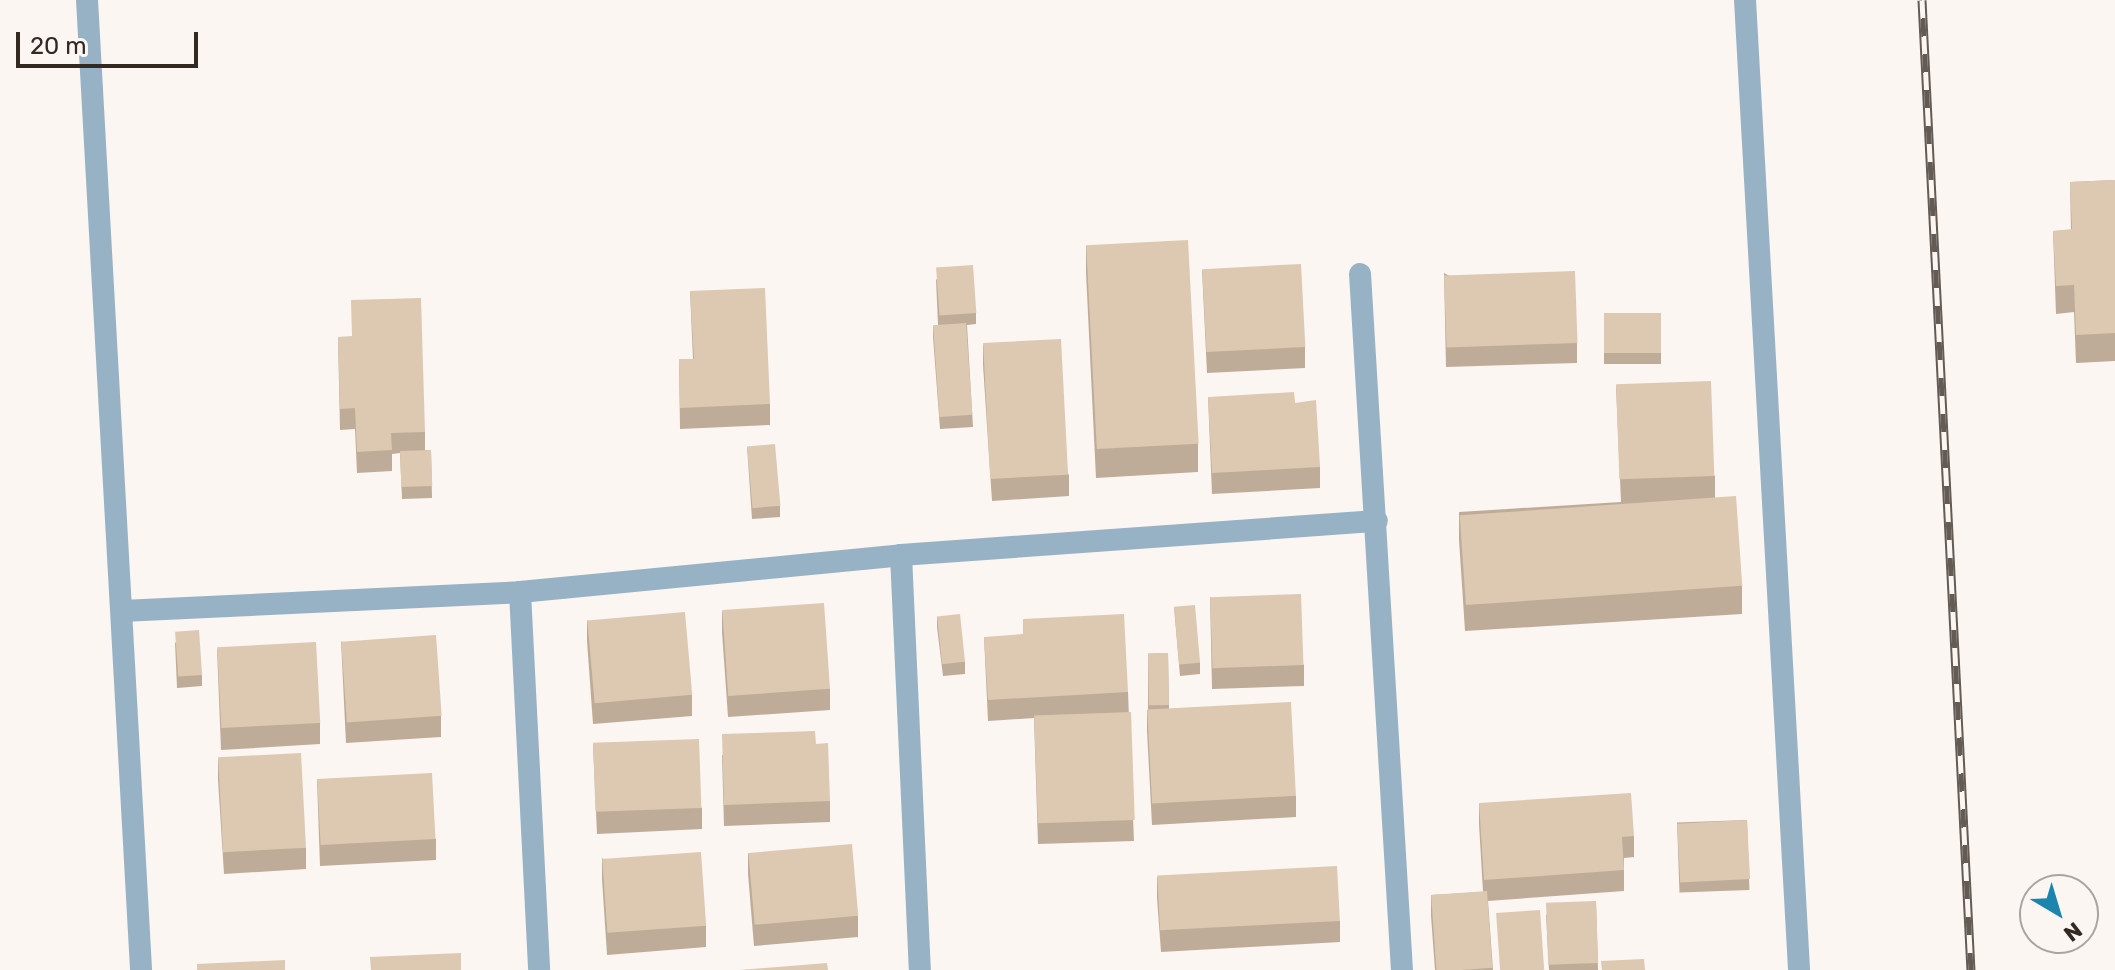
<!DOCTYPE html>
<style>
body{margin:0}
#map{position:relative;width:2115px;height:970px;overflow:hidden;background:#fbf6f2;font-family:Rubik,sans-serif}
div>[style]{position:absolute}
.service>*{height:22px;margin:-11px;padding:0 11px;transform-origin:11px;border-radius:11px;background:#97b2c5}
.minor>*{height:22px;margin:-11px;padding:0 11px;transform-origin:11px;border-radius:11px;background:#97b2c5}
.rail>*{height:9px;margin-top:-4.5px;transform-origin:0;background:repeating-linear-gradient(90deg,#fbf6f2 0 18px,#635b54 0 36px);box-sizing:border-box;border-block:2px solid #635b54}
.wall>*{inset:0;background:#beac98;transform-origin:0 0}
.building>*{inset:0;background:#ddc8b1;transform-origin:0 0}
span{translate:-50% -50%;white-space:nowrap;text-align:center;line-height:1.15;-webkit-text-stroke:8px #fbf6f2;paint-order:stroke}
.north{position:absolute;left:2019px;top:874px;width:80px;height:80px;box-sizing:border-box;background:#fbf6f2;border:2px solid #aba49e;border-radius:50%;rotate:142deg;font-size:22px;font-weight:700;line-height:32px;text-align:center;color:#322921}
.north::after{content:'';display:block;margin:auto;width:28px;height:36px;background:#1c85ae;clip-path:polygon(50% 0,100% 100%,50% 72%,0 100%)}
.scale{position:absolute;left:16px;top:32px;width:182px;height:36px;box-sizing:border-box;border:4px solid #322921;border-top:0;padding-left:10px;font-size:24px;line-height:28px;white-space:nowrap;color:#322921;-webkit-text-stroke:6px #fbf6f2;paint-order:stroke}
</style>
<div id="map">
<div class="service">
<i style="left:1745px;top:0;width:972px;rotate:86.81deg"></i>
</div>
<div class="minor">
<i style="left:87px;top:0;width:972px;rotate:86.81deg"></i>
<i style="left:1360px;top:274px;width:697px;rotate:86.55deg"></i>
<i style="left:901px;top:555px;width:415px;rotate:87.4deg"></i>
<i style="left:520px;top:592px;width:378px;rotate:87.1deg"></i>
<i style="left:122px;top:611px;width:398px;rotate:-2.7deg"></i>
<i style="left:520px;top:592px;width:383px;rotate:-5.5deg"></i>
<i style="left:901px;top:555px;width:477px;rotate:-4.1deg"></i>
</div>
<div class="rail">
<i style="left:1922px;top:0;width:971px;rotate:87.11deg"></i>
</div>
<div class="wall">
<i style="clip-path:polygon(2115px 180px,2115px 361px,2076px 363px,2074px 312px,2056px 314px,2053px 231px,2071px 230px,2070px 182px)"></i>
<i style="clip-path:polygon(1086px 245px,1198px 444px,1198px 472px,1096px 478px,1086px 273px)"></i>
<i style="clip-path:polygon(1202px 270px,1305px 347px,1305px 368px,1207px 373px)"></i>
<i style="clip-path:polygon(1444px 273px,1577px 343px,1577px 363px,1446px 367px)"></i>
<i style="clip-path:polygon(936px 279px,976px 313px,976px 324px,967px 325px,973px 427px,940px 429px,933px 337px,933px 326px,938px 325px)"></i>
<i style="clip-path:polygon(690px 291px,770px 404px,770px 425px,680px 429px,679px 359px,693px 359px)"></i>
<i style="left:1661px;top:313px;width:51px;height:57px;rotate:90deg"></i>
<i style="clip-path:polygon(338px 337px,425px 432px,425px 450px,431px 450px,432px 498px,402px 499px,400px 453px,392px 454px,392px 471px,357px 473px,355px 429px,340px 430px)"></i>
<i style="clip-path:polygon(983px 344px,1069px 475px,1069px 496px,992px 501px,983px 365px)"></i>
<i style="clip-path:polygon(1616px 386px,1715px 476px,1715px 497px,1742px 586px,1742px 614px,1465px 631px,1459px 540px,1459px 512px,1621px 502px)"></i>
<i style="clip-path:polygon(1208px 397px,1295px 403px,1320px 467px,1320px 488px,1212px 494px)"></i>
<i style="clip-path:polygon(747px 446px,780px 506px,780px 517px,752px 519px)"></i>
<i style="clip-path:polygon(1210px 597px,1304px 665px,1304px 686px,1212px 689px)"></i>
<i style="clip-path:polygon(1174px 607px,1200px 663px,1200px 674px,1180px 676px)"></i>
<i style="clip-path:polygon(722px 611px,830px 689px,830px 710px,728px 717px,722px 632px)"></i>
<i style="clip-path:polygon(937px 616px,965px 662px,965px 674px,943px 676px,937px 627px)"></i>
<i style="clip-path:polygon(587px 620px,692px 695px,692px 716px,593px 724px,587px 641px)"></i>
<i style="clip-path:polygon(984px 637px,1128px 692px,1134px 841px,1038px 844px,1034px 718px,988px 721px)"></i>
<i style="clip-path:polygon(341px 641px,441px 716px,441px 737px,346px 743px)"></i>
<i style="clip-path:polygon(175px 642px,202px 675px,202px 686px,177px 688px)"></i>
<i style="clip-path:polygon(217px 649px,320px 723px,320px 744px,221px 750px)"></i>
<i style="clip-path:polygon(1168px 653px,1169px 709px,1296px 796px,1296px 817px,1152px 825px,1147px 731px,1147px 710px,1148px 710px,1148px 654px)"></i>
<i style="clip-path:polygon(593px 744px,702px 808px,702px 829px,597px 834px)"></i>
<i style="clip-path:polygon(816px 744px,830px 801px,830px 822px,724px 826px,722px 755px)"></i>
<i style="clip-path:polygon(218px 759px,306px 848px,306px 869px,224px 874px,218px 780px)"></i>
<i style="clip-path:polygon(317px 779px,436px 839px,436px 860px,320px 866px)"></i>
<i style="clip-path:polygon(1479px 803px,1634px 836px,1634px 857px,1624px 858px,1624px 891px,1488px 901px,1493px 970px,1435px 970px,1431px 916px,1431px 895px,1483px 892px,1479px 824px)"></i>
<i style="left:1747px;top:820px;width:70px;height:70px;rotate:88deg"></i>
<i style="clip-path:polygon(748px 853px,858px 916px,858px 937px,754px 946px,748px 874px)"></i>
<i style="clip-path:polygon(602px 858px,706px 926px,706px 947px,607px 955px,602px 879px)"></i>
<i style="clip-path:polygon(1157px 877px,1340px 921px,1340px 942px,1161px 952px,1157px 898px)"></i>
<i style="clip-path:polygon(1596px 901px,1598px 970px,1549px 970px,1546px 915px)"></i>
</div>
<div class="building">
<i style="clip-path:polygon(2115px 180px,2115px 333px,2076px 335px,2074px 285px,2056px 286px,2053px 231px,2072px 229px,2070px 182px)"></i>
<i style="left:1188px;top:240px;width:204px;height:102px;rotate:87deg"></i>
<i style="left:1301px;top:264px;width:83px;height:99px;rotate:87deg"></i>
<i style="left:973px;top:265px;width:48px;height:37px;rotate:86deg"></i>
<i style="left:1575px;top:271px;width:72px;height:131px;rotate:88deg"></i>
<i style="clip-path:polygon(765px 288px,770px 404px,680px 408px,679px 359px,694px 359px,690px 291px)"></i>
<i style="clip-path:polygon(421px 298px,425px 432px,391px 433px,392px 450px,357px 452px,355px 408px,340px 409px,338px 337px,352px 336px,351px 300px)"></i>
<i style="left:1661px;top:313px;width:40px;height:57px;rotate:90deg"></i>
<i style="left:966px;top:323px;width:92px;height:33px;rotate:86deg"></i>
<i style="left:1061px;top:339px;width:136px;height:78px;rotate:87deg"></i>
<i style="left:1711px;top:381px;width:95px;height:95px;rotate:88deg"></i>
<i style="clip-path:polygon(1294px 392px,1295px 403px,1316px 400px,1320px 467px,1212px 473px,1208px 397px)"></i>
<i style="left:775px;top:444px;width:62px;height:28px;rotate:85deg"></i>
<i style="left:431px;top:450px;width:36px;height:31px;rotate:88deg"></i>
<i style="left:1736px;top:496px;width:90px;height:277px;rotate:86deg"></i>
<i style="left:1301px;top:594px;width:71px;height:91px;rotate:88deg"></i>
<i style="left:824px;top:603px;width:86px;height:102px;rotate:86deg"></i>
<i style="left:1195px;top:605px;width:58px;height:21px;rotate:85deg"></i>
<i style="left:685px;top:612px;width:83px;height:98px;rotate:85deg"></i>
<i style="left:960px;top:614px;width:48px;height:23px;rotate:84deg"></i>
<i style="clip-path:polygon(1124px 614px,1128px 692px,988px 700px,984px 637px,1023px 634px,1023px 619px)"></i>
<i style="left:199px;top:630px;width:45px;height:24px;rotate:86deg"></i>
<i style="left:436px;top:635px;width:81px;height:95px;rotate:86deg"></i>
<i style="left:316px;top:642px;width:81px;height:99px;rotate:87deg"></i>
<i style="left:1168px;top:653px;width:52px;height:20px;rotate:89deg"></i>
<i style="left:1291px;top:702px;width:94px;height:144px;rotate:87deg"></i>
<i style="left:1131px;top:712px;width:108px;height:97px;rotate:88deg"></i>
<i style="clip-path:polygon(815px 731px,816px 744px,828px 743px,830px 801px,724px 805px,722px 734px)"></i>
<i style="left:699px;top:739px;width:69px;height:106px;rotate:88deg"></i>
<i style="left:301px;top:753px;width:95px;height:83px;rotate:87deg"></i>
<i style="left:432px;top:773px;width:66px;height:115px;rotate:87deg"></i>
<i style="clip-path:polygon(1631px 793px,1634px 836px,1622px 837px,1624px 870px,1484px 880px,1479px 803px)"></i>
<i style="left:1747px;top:820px;width:59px;height:70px;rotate:87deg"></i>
<i style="left:852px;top:844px;width:72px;height:104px;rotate:85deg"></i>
<i style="left:701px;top:852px;width:74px;height:99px;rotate:86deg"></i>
<i style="left:1337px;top:866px;width:55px;height:180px;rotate:87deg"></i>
<i style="left:1487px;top:891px;width:77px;height:56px;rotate:86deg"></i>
<i style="left:1596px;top:901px;width:62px;height:50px;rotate:88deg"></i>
<i style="left:1540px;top:910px;width:60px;height:44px;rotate:86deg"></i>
<i style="clip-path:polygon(461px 953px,461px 970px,371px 970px,370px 957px)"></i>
<i style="clip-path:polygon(1644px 959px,1645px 970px,1602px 970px,1601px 961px)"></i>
<i style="clip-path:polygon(285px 960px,285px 970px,197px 970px,197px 964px)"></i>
<i style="clip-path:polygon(827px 963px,828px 970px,739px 970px)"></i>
</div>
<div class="north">N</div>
<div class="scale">20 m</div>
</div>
